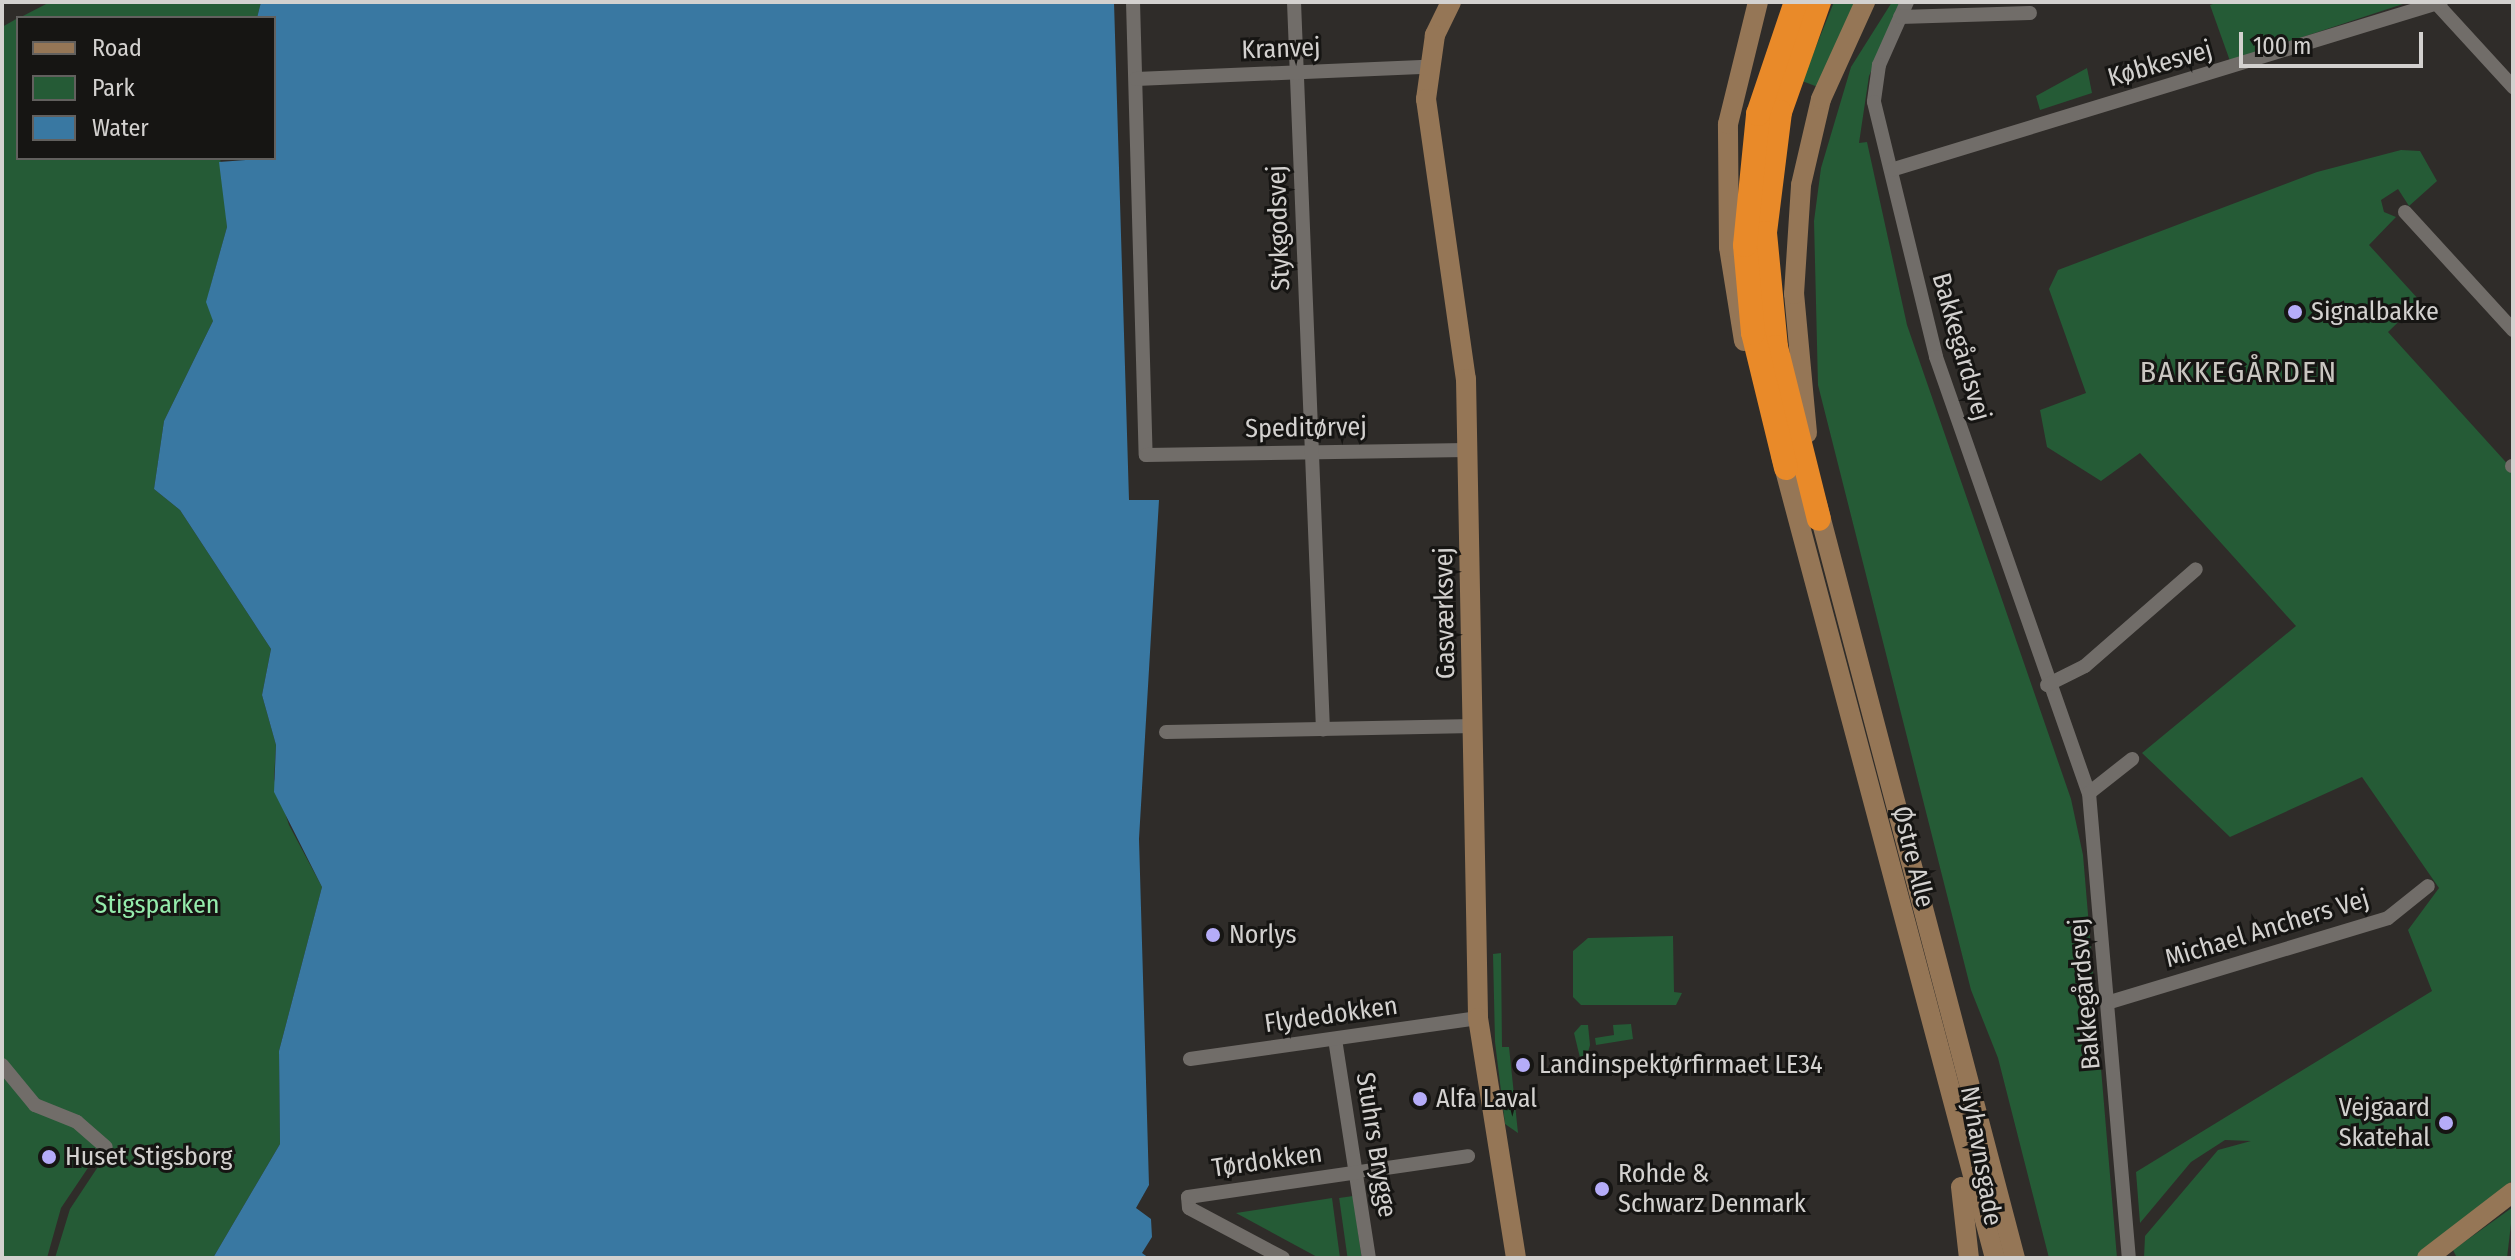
<!DOCTYPE html>
<meta charset="utf-8">
<style>
body{margin:0}
#map{position:relative;width:2515px;height:1260px;overflow:hidden;background:#2f2c29;font-family:"Fira Sans Condensed",sans-serif}
div>[style]{position:absolute}
.green>*{inset:0;background:#255b36;transform-origin:0 0}
.water>*{inset:0;background:#3978a2}
.street>*{height:14px;margin:-7px;padding:0 7px;transform-origin:7px;border-radius:7px;background:#716d69}
.secondary>*{height:20px;margin:-10px;padding:0 10px;transform-origin:10px;border-radius:10px;background:#957656}
.highway>*{height:24px;margin:-12px;padding:0 12px;transform-origin:12px;border-radius:12px;background:#e98a29}
.dots>*{width:22px;height:22px;translate:-50% -50%;box-sizing:border-box;border:4px solid #161513;border-radius:50%}
span{translate:-50% -50%;white-space:nowrap;text-align:center;line-height:1.15;-webkit-text-stroke:6px #161513;paint-order:stroke}
.street-label{font-size:26px;color:#d3d1cf}
.poi-label{font-size:26px;color:#d3d1cf}
.left{translate:0 -50%;text-align:left}
.right{translate:-100% -50%;text-align:right}
.park-label{font-size:26px;color:#95ecac}
.quarter-label{font-size:30px;color:#cac6c1;letter-spacing:2px}
.frame{position:absolute;inset:0;border:4px solid #d3d1cf;pointer-events:none}
.legend{position:absolute;left:16px;top:16px;width:260px;height:144px;box-sizing:border-box;background:#161513;border:2px solid #62605e;margin:0;padding:10px 14px;list-style:none;font-size:24px;color:#d3d1cf}
.legend li{display:flex;align-items:center;gap:16px;height:40px}
.legend b{width:40px;border:2px solid #62605e}
.scale{position:absolute;left:2239px;top:32px;width:184px;height:36px;box-sizing:border-box;border:4px solid #d3d1cf;border-top:0;padding-left:10px;font-size:24px;line-height:28px;white-space:nowrap;color:#d3d1cf;-webkit-text-stroke:6px #161513;paint-order:stroke}
</style>
<div id="map">
<div class="green">
<i style="clip-path:polygon(50px 2px,261px 2px,257px 18px,19px 18px)"></i>
<i style="clip-path:polygon(1834px 2px,1857px 2px,1818px 87px,1802px 81px)"></i>
<i style="clip-path:polygon(1892px 2px,1901px 2px,1869px 76px,1859px 143px,1867px 142px,1907px 325px,2071px 799px,2083px 855px,2117px 1258px,2049px 1258px,1998px 1058px,1971px 990px,1818px 385px,1814px 221px,1821px 168px,1851px 67px)"></i>
<i style="clip-path:polygon(2219px 2px,2409px 2px,2230px 61px,2210px 5px)"></i>
<i style="clip-path:polygon(18px 18px,18px 158px,220px 158px,223px 176px,227px 227px,209px 292px,213px 321px,164px 421px,154px 489px,180px 510px,271px 649px,262px 695px,276px 745px,274px 779px,289px 825px,322px 887px,279px 1051px,280px 1144px,213px 1258px,55px 1258px,70px 1209px,107px 1153px,100px 1150px,61px 1208px,47px 1258px,2px 1258px,2px 27px)"></i>
<i style="clip-path:polygon(2087px 68px,2092px 93px,2040px 110px,2036px 96px)"></i>
<i style="clip-path:polygon(2401px 150px,2420px 151px,2437px 181px,2409px 206px,2398px 189px,2381px 200px,2384px 212px,2396px 217px,2369px 245px,2420px 301px,2388px 332px,2513px 470px,2513px 1180px,2415px 1258px,2144px 1258px,2145px 1236px,2218px 1150px,2251px 1141px,2225px 1140px,2191px 1162px,2140px 1223px,2136px 1172px,2432px 991px,2408px 930px,2439px 888px,2362px 777px,2230px 837px,2142px 753px,2296px 626px,2140px 453px,2101px 481px,2047px 447px,2040px 410px,2086px 393px,2049px 289px,2058px 270px,2317px 172px)"></i>
<i style="clip-path:polygon(1673px 936px,1674px 992px,1682px 993px,1676px 1005px,1581px 1005px,1573px 997px,1573px 951px,1588px 938px)"></i>
<i style="clip-path:polygon(1501px 953px,1502px 1047px,1509px 1047px,1518px 1133px,1505px 1124px,1495px 1042px,1493px 954px)"></i>
<i style="clip-path:polygon(1631px 1024px,1633px 1039px,1596px 1045px,1595px 1038px,1614px 1035px,1613px 1025px)"></i>
<i style="clip-path:polygon(1581px 1025px,1588px 1025px,1590px 1045px,1583px 1070px,1574px 1033px)"></i>
<i style="left:1353px;top:1196px;width:63px;height:14px;rotate:82deg"></i>
<i style="clip-path:polygon(1332px 1198px,1340px 1258px,1319px 1258px,1236px 1213px)"></i>
<i style="clip-path:polygon(2513px 1207px,2507px 1258px,2457px 1258px,2453px 1250px)"></i>
</div>
<div class="water">
<i style="clip-path:polygon(261px 2px,1114px 2px,1129px 500px,1159px 500px,1139px 839px,1149px 1185px,1136px 1208px,1151px 1219px,1152px 1237px,1142px 1253px,1149px 1258px,213px 1258px,280px 1144px,279px 1051px,322px 887px,274px 792px,276px 745px,262px 695px,271px 649px,180px 510px,154px 489px,164px 421px,213px 321px,206px 302px,227px 227px,219px 162px,274px 158px,274px 18px,257px 18px)"></i>
</div>
<div class="street">
<i style="left:1133px;top:2px;width:453px;rotate:88.4deg"></i>
<i style="left:1146px;top:455px;width:321px;rotate:-0.9deg"></i>
<i style="left:1294px;top:2px;width:728px;rotate:87.72deg"></i>
<i style="left:1907px;top:2px;width:69px;rotate:114deg"></i>
<i style="left:1879px;top:65px;width:37px;rotate:98deg"></i>
<i style="left:1874px;top:102px;width:262px;rotate:76.3deg"></i>
<i style="left:1936px;top:357px;width:462px;rotate:70.7deg"></i>
<i style="left:2089px;top:793px;width:467px;rotate:85.1deg"></i>
<i style="left:2437px;top:4px;width:113px;rotate:47.5deg"></i>
<i style="left:1900px;top:17px;width:130px;rotate:-1.8deg"></i>
<i style="left:1136px;top:79px;width:291px;rotate:-2.4deg"></i>
<i style="left:1891px;top:170px;width:575px;rotate:-16.99deg"></i>
<i style="left:2405px;top:212px;width:160px;rotate:47.5deg"></i>
<i style="left:2512px;top:466px;width:1px"></i>
<i style="left:2047px;top:685px;width:42px;rotate:-26.6deg"></i>
<i style="left:2085px;top:666px;width:147px;rotate:-41.1deg"></i>
<i style="left:1166px;top:732px;width:308px;rotate:-1.1deg"></i>
<i style="left:2089px;top:793px;width:55px;rotate:-38.3deg"></i>
<i style="left:2110px;top:1002px;width:290px;rotate:-16.8deg"></i>
<i style="left:2388px;top:918px;width:51px;rotate:-38.7deg"></i>
<i style="left:1335px;top:1039px;width:222px;rotate:81.2deg"></i>
<i style="left:1190px;top:1059px;width:291px;rotate:-8.1deg"></i>
<i style="left:2px;top:1065px;width:52px;rotate:50.5deg"></i>
<i style="left:35px;top:1105px;width:45px;rotate:22deg"></i>
<i style="left:77px;top:1122px;width:38px;rotate:41deg"></i>
<i style="left:1283px;top:1258px;width:106px;rotate:-152deg"></i>
<i style="left:1189px;top:1208px;width:11px;rotate:-95deg"></i>
<i style="left:1188px;top:1197px;width:283px;rotate:-8.3deg"></i>
</div>
<div class="secondary">
<i style="left:1451px;top:2px;width:37px;rotate:116deg"></i>
<i style="left:1435px;top:35px;width:65px;rotate:98deg"></i>
<i style="left:1426px;top:99px;width:283px;rotate:81.9deg"></i>
<i style="left:1466px;top:379px;width:639px;rotate:88.92deg"></i>
<i style="left:1478px;top:1018px;width:243px;rotate:81deg"></i>
<i style="left:1744px;top:341px;width:95px;rotate:-99.1deg"></i>
<i style="left:1729px;top:247px;width:123px;rotate:-90.5deg"></i>
<i style="left:1728px;top:124px;width:126px;rotate:-76.2deg"></i>
<i style="left:1807px;top:433px;width:140px;rotate:-95.3deg"></i>
<i style="left:1794px;top:294px;width:109px;rotate:-86.3deg"></i>
<i style="left:1801px;top:185px;width:88px;rotate:-76.9deg"></i>
<i style="left:1821px;top:99px;width:107px;rotate:-65.6deg"></i>
<i style="left:1781px;top:455px;width:831px;rotate:75.08deg"></i>
<i style="left:1817px;top:504px;width:780px;rotate:75.29deg"></i>
<i style="left:1961px;top:1187px;width:71px;rotate:83.6deg"></i>
<i style="left:2427px;top:1258px;width:108px;rotate:-37.5deg"></i>
</div>
<div class="highway">
<i style="left:1819px;top:2px;width:117px;rotate:109.5deg"></i>
<i style="left:1780px;top:112px;width:122px;rotate:97.1deg"></i>
<i style="left:1765px;top:233px;width:115px;rotate:84.5deg"></i>
<i style="left:1776px;top:347px;width:177px;rotate:76deg"></i>
<i style="left:1786px;top:468px;width:139px;rotate:-103.7deg"></i>
<i style="left:1753px;top:333px;width:88px;rotate:-95.2deg"></i>
<i style="left:1745px;top:245px;width:132px;rotate:-84.3deg"></i>
<i style="left:1758px;top:114px;width:118px;rotate:-71.3deg"></i>
</div>
<div class="dots">
<i style="left:2295px;top:312px;background:#b5acf8"></i>
<i style="left:1213px;top:935px;background:#b5acf8"></i>
<i style="left:1523px;top:1065px;background:#b5acf8"></i>
<i style="left:1420px;top:1099px;background:#b5acf8"></i>
<i style="left:2446px;top:1123px;background:#b5acf8"></i>
<i style="left:49px;top:1157px;background:#b5acf8"></i>
<i style="left:1602px;top:1189px;background:#b5acf8"></i>
</div>
<div class="street-label">
<span style="left:1281px;top:49px;rotate:-2deg">Kranvej</span>
<span style="left:2160px;top:64px;rotate:-16deg">Købkesvej</span>
<span style="left:1279px;top:228px;rotate:-92deg">Stykgodsvej</span>
<span style="left:1961px;top:347px;rotate:74deg">Bakkegårdsvej</span>
<span style="left:1306px;top:428px;rotate:-1deg">Speditørvej</span>
<span style="left:1445px;top:613px;rotate:-91deg">Gasværksvej</span>
<span style="left:1913px;top:857px;rotate:76deg">Østre Alle</span>
<span style="left:2267px;top:929px;rotate:-17deg">Michael Anchers Vej</span>
<span style="left:2085px;top:994px;rotate:-95deg">Bakkegårdsvej</span>
<span style="left:1331px;top:1015px;rotate:-8deg">Flydedokken</span>
<span style="left:1376px;top:1145px;rotate:81deg">Stuhrs Brygge</span>
<span style="left:1981px;top:1156px;rotate:80deg">Nyhavnsgade</span>
<span style="left:1267px;top:1161px;rotate:-8deg">Tørdokken</span>
</div>
<div class="poi-label">
<span class="left" style="left:2311px;top:312px">Signalbakke</span>
<span class="left" style="left:1229px;top:935px">Norlys</span>
<span class="left" style="left:1539px;top:1065px">Landinspektørfirmaet LE34</span>
<span class="left" style="left:1436px;top:1099px">Alfa Laval</span>
<span class="right" style="left:2430px;top:1123px">Vejgaard<br>Skatehal</span>
<span class="left" style="left:65px;top:1157px">Huset Stigsborg</span>
<span class="left" style="left:1618px;top:1189px">Rohde &amp;<br>Schwarz Denmark</span>
</div>
<div class="park-label">
<span style="left:157px;top:905px">Stigsparken</span>
</div>
<div class="quarter-label">
<span style="left:2239px;top:372px">BAKKEGÅRDEN</span>
</div>
<div class="frame"></div>
<ul class="legend">
<li><b style="height:10px;background:#957656"></b>Road</li>
<li><b style="height:22px;background:#255b36"></b>Park</li>
<li><b style="height:22px;background:#3978a2"></b>Water</li>
</ul>
<div class="scale">100 m</div>
</div>
